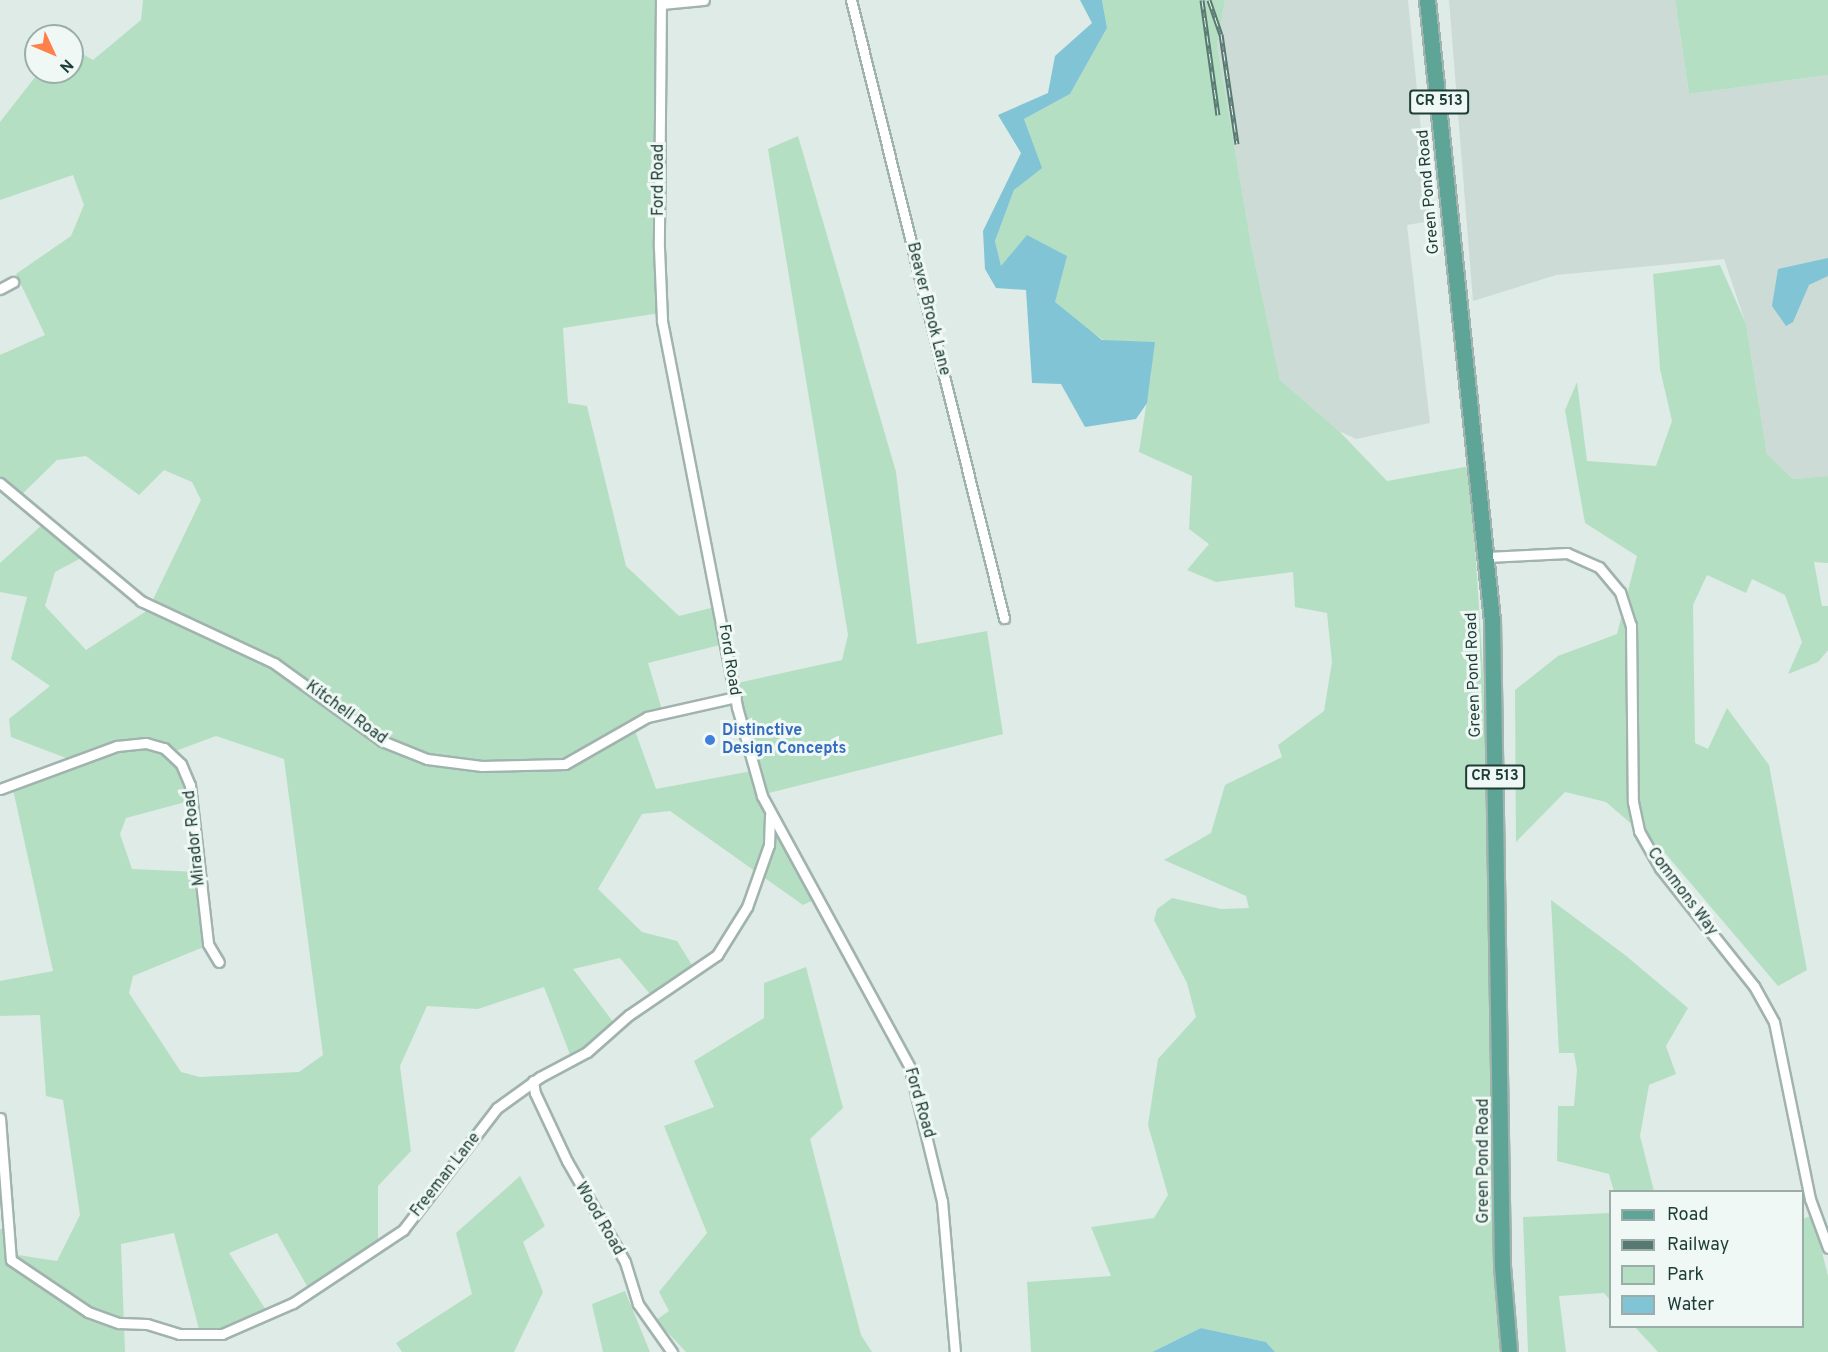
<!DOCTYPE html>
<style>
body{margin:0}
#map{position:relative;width:1828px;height:1352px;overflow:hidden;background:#deebe6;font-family:Overpass,sans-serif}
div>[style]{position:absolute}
.built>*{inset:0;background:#ccdbd5}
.green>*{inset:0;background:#b5dfc3}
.water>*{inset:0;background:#81c4d6}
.roads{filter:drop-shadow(2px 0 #a1b3ae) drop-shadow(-2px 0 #a1b3ae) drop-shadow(0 2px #a1b3ae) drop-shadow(0 -2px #a1b3ae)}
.minor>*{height:9px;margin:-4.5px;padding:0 4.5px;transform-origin:4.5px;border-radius:4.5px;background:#fff}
.primary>*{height:15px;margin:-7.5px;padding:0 7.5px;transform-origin:7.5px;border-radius:7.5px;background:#5fa597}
.rail>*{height:5px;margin-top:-2.5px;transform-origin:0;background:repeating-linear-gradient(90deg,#eff8f4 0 9px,#587972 0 18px);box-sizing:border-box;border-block:2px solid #587972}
.dots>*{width:16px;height:16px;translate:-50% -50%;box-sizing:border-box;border:3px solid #eff8f4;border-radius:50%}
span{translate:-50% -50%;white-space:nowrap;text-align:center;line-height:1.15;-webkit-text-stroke:6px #eff8f4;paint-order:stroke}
.shield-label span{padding:2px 4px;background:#eff8f4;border:2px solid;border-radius:4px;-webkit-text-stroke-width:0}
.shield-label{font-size:15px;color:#1e3d36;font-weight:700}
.street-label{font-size:16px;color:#1e3d36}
.shop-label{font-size:16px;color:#366cbe;font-weight:700}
.left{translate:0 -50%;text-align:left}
.legend{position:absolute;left:1609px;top:1190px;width:195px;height:138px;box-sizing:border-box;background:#eff8f4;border:2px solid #9bada8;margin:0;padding:8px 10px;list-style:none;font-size:18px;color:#1e3d36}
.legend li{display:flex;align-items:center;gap:12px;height:30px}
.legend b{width:30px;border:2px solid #9bada8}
.north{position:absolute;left:24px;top:24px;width:60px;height:60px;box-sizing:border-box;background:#eff8f4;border:2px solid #9bada8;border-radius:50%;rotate:134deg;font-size:16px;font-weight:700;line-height:24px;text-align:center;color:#1e3d36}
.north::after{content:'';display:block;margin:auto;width:21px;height:27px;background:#ff8049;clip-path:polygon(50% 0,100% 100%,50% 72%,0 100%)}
</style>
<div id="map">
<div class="built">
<i style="clip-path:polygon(1225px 0,1408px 0,1430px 221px,1407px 225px,1430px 423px,1356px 439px,1339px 431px,1280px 380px,1251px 244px,1217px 45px)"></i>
<i style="clip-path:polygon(1449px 0,1675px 0,1689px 94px,1828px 75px,1828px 476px,1793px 479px,1767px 454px,1746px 324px,1724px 259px,1556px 275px,1473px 301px)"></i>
</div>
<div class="green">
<i style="clip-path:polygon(evenodd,143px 0,686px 0,658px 7px,660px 313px,563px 328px,568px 403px,587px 406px,626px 566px,679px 616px,719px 606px,728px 643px,648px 663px,663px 713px,633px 725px,656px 789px,752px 771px,733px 684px,842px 660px,848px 635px,768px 149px,798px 136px,896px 472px,917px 644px,987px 631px,1003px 734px,761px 795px,818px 898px,803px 905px,670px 811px,642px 814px,598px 889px,642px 932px,677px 941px,697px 973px,654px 999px,620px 958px,573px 969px,617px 1027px,573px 1062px,544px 987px,478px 1009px,427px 1006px,400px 1066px,411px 1151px,378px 1186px,378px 1248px,311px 1293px,277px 1233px,229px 1253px,268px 1313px,201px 1337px,174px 1233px,121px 1244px,125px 1352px,0 1352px,0 1229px,10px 1229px,11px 1254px,57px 1261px,80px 1215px,63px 1100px,46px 1096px,40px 1015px,0 1016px,0 981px,53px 971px,12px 785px,79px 763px,11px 737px,9px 719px,50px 686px,11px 659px,27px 597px,0 592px,0 563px,43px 524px,83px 557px,55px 572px,45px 606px,86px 650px,148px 610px,201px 500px,192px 482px,164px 470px,139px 495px,86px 456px,57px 460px,15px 501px,0 488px,0 355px,45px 335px,16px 274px,71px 236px,84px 205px,73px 175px,0 200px,0 122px,39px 72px,72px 72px,72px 48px,93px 60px,141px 20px,143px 0,216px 736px,284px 759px,323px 1055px,299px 1072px,200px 1077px,181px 1072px,129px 993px,133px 976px,206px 946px,198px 872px,132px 869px,120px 834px,126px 818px,193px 800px,170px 753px,216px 736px)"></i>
<i style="clip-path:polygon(1102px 0,1225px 0,1217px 45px,1251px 244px,1280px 380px,1339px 431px,1387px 481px,1470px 466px,1489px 766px,1502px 1352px,1275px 1352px,1266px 1342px,1201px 1328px,1152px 1352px,1031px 1352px,1027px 1282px,1111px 1276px,1091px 1227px,1154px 1218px,1168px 1195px,1148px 1125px,1158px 1059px,1196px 1017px,1187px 983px,1154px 920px,1157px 909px,1172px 898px,1221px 909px,1249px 908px,1246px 896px,1164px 860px,1211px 833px,1225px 785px,1282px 757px,1278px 745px,1324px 711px,1332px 662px,1327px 613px,1295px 607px,1293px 572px,1216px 582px,1187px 570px,1209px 544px,1189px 529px,1192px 476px,1139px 452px,1151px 374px,1001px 267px,995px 241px,1014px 190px,1041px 168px,1024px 119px,1070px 94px,1107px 28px)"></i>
<i style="clip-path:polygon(1675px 0,1828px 0,1828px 75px,1689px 94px)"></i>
<i style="clip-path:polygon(1720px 265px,1746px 324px,1767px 454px,1793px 479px,1828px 476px,1828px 563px,1814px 562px,1822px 606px,1828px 606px,1828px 650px,1818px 662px,1788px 674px,1802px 642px,1785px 595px,1752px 579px,1746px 593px,1707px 575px,1693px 605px,1695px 743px,1708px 749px,1727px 708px,1769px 765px,1807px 970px,1778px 986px,1665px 853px,1606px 802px,1565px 792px,1516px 842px,1515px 690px,1558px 656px,1617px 634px,1637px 556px,1585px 523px,1565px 410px,1577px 382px,1587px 461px,1656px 466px,1672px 421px,1660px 369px,1653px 274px)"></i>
<i style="clip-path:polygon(1551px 900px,1625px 955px,1688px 1008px,1666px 1046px,1676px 1074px,1649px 1085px,1640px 1136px,1654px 1191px,1614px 1191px,1609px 1174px,1557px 1161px,1558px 1106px,1574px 1106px,1577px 1070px,1574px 1053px,1559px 1053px)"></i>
<i style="clip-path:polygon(806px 967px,843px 1108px,810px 1139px,861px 1335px,872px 1352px,686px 1352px,656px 1320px,669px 1311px,659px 1292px,707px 1233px,664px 1126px,714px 1107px,694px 1061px,764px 1018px,764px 983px)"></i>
<i style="clip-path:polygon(520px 1176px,545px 1226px,523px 1242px,543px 1292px,514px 1352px,402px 1352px,396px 1343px,472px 1294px,456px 1233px)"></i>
<i style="clip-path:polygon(1610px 1213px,1610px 1300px,1604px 1293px,1559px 1296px,1566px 1352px,1528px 1352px,1523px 1217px)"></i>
<i style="clip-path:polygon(1813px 1215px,1828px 1276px,1828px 1352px,1658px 1352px,1635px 1327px,1802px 1326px,1803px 1219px)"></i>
<i style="clip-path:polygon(625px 1291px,650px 1352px,603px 1352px,592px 1304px)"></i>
</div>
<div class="water">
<i style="clip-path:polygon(1080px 0,1102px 0,1107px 28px,1070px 94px,1024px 119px,1042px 168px,1014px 190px,995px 241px,1001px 266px,1027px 235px,1067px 256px,1055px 302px,1102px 340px,1155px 342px,1147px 403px,1136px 419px,1085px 427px,1061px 384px,1032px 383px,1026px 290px,996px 288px,985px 269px,983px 231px,1021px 153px,998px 115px,1048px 93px,1055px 56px,1092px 23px)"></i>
<i style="clip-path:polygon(1828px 258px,1828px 276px,1809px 285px,1793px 322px,1786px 326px,1772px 306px,1778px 269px)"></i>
<i style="clip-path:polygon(1201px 1328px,1266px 1342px,1275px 1352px,1152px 1352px)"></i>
</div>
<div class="roads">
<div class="minor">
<i style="left:661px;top:0;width:248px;rotate:90.5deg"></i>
<i style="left:659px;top:248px;width:73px;rotate:87.6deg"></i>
<i style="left:662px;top:321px;width:393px;rotate:79deg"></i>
<i style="left:737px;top:707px;width:92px;rotate:74.3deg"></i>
<i style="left:762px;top:796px;width:307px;rotate:61.4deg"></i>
<i style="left:909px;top:1066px;width:139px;rotate:76.3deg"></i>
<i style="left:942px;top:1201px;width:152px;rotate:85.1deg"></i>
<i style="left:851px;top:0;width:637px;rotate:76.09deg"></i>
<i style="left:661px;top:4px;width:43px;rotate:-5.3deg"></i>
<i style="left:0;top:289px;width:15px;rotate:-28deg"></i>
<i style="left:0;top:483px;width:184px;rotate:39.9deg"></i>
<i style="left:141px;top:601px;width:147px;rotate:25deg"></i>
<i style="left:274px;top:663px;width:133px;rotate:35.8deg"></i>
<i style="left:382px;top:741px;width:48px;rotate:21.8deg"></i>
<i style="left:427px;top:759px;width:55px;rotate:7.3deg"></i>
<i style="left:482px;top:766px;width:83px;rotate:-1.4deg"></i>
<i style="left:565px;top:764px;width:95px;rotate:-29.8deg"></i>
<i style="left:647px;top:717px;width:91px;rotate:-12.7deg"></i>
<i style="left:1487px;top:557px;width:80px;rotate:-2.9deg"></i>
<i style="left:1567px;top:553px;width:35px;rotate:24deg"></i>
<i style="left:1599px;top:567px;width:33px;rotate:50deg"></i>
<i style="left:1620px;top:592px;width:35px;rotate:72deg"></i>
<i style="left:1631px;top:625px;width:177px;rotate:89.4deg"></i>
<i style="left:1633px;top:802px;width:30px;rotate:78deg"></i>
<i style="left:1639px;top:831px;width:43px;rotate:60.4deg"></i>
<i style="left:1660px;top:868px;width:151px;rotate:51.5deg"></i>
<i style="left:1754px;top:986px;width:41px;rotate:60.9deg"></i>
<i style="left:1774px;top:1022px;width:181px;rotate:78.5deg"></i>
<i style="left:1810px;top:1199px;width:52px;rotate:69.8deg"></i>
<i style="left:0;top:789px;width:125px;rotate:-20.2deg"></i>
<i style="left:117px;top:746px;width:29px;rotate:-6deg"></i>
<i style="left:146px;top:743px;width:19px;rotate:16deg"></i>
<i style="left:164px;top:748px;width:23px;rotate:43deg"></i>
<i style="left:181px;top:764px;width:23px;rotate:67deg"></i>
<i style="left:190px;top:785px;width:160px;rotate:83.5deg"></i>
<i style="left:208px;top:944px;width:21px;rotate:59deg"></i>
<i style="left:533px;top:1081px;width:12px;rotate:81deg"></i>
<i style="left:535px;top:1093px;width:75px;rotate:64.8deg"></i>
<i style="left:567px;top:1161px;width:116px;rotate:60.1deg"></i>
<i style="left:625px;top:1262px;width:44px;rotate:72.8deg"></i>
<i style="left:638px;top:1304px;width:59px;rotate:54.7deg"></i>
<i style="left:0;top:1118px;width:142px;rotate:85.6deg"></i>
<i style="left:11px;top:1260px;width:93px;rotate:34deg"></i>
<i style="left:88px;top:1312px;width:33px;rotate:20deg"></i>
<i style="left:119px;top:1323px;width:28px;rotate:2deg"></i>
<i style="left:147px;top:1324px;width:34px;rotate:17deg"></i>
<i style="left:179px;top:1334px;width:43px"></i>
<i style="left:222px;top:1334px;width:77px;rotate:-23.6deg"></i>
<i style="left:293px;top:1303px;width:132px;rotate:-33.6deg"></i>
<i style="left:403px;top:1230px;width:154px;rotate:-52.4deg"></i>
<i style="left:497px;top:1108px;width:53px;rotate:-35.8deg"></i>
<i style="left:540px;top:1077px;width:53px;rotate:-28deg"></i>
<i style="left:587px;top:1052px;width:56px;rotate:-41.4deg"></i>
<i style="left:629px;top:1015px;width:107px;rotate:-34.3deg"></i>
<i style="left:717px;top:955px;width:57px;rotate:-58deg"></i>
<i style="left:747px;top:907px;width:66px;rotate:-70.5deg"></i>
<i style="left:769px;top:845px;width:30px;rotate:-88deg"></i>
</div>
<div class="primary">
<i style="left:1427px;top:0;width:623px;rotate:84.02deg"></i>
<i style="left:1492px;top:620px;width:646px;rotate:89.11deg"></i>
<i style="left:1502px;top:1266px;width:86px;rotate:85.3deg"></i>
</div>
</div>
<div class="rail">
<i style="left:1202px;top:0;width:116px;rotate:82.1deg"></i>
<i style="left:1209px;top:0;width:36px;rotate:71deg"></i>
<i style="left:1221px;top:34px;width:111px;rotate:81.7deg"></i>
</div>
<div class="dots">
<i style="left:710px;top:740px;background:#3f7fe0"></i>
</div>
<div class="shield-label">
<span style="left:1439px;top:102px">CR 513</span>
<span style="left:1495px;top:777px">CR 513</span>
</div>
<div class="street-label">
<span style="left:659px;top:180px;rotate:-90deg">Ford Road</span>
<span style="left:1429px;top:192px;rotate:-95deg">Green Pond Road</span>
<span style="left:928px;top:309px;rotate:76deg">Beaver Brook Lane</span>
<span style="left:729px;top:660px;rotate:81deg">Ford Road</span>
<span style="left:1474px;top:675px;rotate:-92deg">Green Pond Road</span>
<span style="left:346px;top:713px;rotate:36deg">Kitchell Road</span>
<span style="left:195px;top:838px;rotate:-96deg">Mirador Road</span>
<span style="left:1682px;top:892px;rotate:53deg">Commons Way</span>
<span style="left:919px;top:1103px;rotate:74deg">Ford Road</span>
<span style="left:1484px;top:1161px;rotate:-90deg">Green Pond Road</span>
<span style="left:446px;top:1175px;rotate:-52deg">Freeman Lane</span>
<span style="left:599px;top:1219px;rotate:60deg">Wood Road</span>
</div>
<div class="shop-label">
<span class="left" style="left:722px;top:740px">Distinctive<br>Design Concepts</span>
</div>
<ul class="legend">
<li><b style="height:8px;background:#5fa597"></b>Road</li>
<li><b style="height:8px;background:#587972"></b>Railway</li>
<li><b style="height:16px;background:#b5dfc3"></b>Park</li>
<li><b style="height:16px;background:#81c4d6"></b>Water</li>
</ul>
<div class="north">N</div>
</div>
